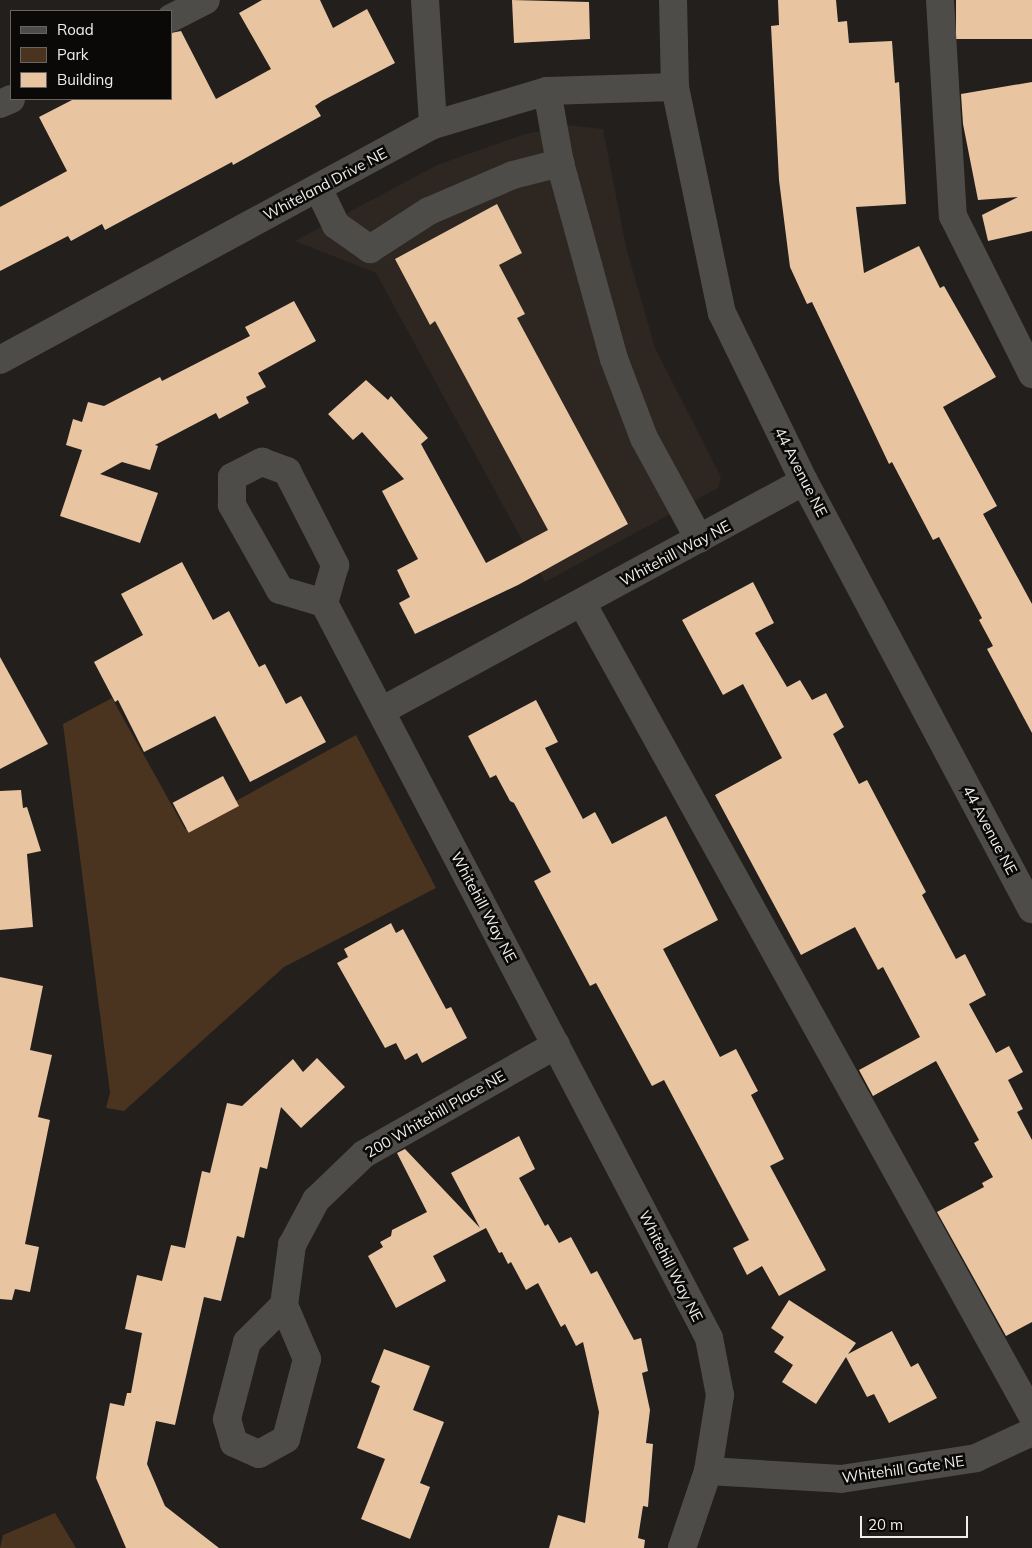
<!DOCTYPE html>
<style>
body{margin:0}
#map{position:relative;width:1032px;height:1548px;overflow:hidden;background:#221f1d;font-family:Mulish,sans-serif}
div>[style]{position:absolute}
.built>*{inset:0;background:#2e2721}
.green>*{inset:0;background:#4a341f}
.building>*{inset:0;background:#e8c4a1;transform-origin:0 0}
.minor>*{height:28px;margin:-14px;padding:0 14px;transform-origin:14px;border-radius:14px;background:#4e4c49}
span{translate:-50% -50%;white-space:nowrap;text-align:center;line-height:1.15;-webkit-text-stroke:5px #0a0908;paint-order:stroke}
.street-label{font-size:15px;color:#efeeec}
.legend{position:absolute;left:10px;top:10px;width:162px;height:90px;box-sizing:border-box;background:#0a0908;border:1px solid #666563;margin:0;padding:6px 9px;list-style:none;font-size:15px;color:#efeeec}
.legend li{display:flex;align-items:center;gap:10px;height:25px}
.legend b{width:25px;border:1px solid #666563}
.scale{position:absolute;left:860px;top:1516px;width:108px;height:22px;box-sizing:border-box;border:2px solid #efeeec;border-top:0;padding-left:6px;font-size:15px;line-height:18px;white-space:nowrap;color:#efeeec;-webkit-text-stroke:4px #0a0908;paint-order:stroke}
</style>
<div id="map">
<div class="built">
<i style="clip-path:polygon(567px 125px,603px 129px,626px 247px,655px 348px,721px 477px,718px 488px,545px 582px,376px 273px,295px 241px,437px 165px,522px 135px)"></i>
</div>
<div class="green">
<i style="clip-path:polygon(112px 698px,185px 829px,356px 735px,436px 888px,284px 967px,124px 1111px,106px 1108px,110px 1093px,63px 724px)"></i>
<i style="clip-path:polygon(55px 1513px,76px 1548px,0 1548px,3px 1535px)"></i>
</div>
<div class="building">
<i style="clip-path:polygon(262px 0,320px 0,333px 28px,367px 9px,395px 63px,322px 101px,315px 106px,321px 116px,233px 165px,232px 162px,105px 230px,102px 224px,71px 241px,68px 236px,0 271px,0 207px,67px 171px,39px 117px,74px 99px,171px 99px,171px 33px,181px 31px,216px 99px,271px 69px,239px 13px)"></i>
<i style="clip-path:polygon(512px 0,589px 2px,590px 39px,514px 43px)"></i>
<i style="clip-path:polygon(778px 0,836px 0,838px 22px,847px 21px,849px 43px,892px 41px,895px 83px,899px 82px,906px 204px,856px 207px,864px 273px,919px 246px,940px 288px,944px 286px,996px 377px,943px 407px,997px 506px,983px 514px,1032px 604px,1032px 733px,987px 649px,993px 646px,979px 620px,982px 618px,939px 537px,933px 540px,892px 462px,889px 464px,812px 302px,807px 304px,790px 267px,779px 180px,771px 26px,779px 25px)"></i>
<i style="left:956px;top:0;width:76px;height:39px"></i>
<i style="clip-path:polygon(1032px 82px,1032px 231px,988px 241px,982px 215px,1018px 197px,978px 200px,963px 124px,961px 94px)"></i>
<i style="clip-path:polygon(497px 204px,522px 253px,499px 265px,525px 314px,517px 318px,628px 524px,518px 585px,415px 634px,399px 603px,410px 597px,397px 570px,418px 559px,382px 491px,404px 479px,362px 432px,353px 440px,328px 414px,366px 380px,388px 400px,391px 396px,428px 438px,421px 444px,486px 563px,548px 530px,435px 321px,430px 325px,395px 259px)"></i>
<i style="clip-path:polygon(294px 301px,316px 341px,258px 373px,266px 387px,246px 397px,249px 403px,219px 419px,216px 413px,155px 445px,158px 446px,150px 470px,122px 462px,100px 474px,158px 493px,140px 543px,60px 516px,82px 450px,66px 445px,73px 419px,82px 422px,88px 402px,104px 406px,160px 377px,162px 381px,250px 336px,245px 327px)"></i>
<i style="clip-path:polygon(182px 562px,213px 620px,229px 611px,259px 667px,265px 664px,286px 704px,301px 696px,326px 742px,250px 782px,215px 716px,144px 752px,118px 700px,115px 702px,94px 662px,143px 635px,121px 594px)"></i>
<i style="clip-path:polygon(753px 582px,774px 623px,755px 633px,787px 687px,800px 680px,812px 700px,826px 693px,844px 727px,833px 734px,859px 784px,867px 780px,926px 892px,922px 895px,956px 959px,965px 954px,986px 995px,969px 1004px,996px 1053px,1009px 1046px,1023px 1072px,1008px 1080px,1023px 1109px,1017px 1112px,1032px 1140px,1032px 1322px,1006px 1336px,937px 1212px,984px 1187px,982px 1183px,993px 1177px,974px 1143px,979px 1140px,936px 1061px,873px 1096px,859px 1070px,920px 1037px,883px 967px,878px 970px,855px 927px,801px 955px,715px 795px,782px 758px,743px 684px,723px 695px,682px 620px)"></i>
<i style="clip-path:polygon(0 657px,48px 744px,0 769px)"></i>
<i style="clip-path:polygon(536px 700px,558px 742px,545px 748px,583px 819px,595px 812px,612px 844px,666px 816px,718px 920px,663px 949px,720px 1057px,736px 1049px,758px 1091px,751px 1095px,784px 1159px,770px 1166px,826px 1270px,779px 1296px,762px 1266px,747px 1275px,733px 1248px,749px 1240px,664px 1080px,652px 1086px,596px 983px,590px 986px,534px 881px,551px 872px,514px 803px,510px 801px,496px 775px,490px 778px,468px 736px)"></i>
<i style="left:223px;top:776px;width:34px;height:57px;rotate:62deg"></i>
<i style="clip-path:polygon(21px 790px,23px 808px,27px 807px,41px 851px,27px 854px,33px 927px,0 930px,0 791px)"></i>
<i style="clip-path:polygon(391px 923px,396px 933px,403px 929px,446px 1009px,451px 1007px,467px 1038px,422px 1063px,417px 1053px,405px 1060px,396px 1043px,385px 1048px,337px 963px,348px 957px,344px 949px)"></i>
<i style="clip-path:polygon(0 977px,43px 986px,30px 1050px,52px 1055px,38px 1117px,50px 1120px,25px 1244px,39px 1247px,30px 1292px,15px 1289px,12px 1300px,0 1299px)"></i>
<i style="clip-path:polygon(317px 1058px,345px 1087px,301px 1128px,281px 1107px,267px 1169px,260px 1167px,244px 1238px,237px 1236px,221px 1301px,204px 1297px,175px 1425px,156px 1421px,147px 1464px,165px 1506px,219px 1548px,126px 1548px,96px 1478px,110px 1403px,124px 1406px,127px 1393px,131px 1393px,142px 1333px,125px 1329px,137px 1275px,162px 1281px,171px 1245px,185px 1248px,202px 1171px,210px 1173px,227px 1103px,242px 1106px,293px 1059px,303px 1072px)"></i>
<i style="clip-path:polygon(519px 1136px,535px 1169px,519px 1178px,545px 1226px,548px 1224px,559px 1243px,571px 1237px,591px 1274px,597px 1271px,634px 1340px,641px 1338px,648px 1371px,642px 1373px,650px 1410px,646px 1443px,653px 1444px,648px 1507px,643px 1506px,638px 1538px,645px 1540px,644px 1548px,549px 1548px,558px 1515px,585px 1523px,599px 1412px,583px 1342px,576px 1346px,565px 1324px,561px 1327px,538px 1283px,526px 1290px,511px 1262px,508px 1264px,502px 1252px,499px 1253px,486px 1228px,433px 1256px,446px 1281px,396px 1308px,368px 1256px,383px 1247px,380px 1242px,391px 1236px,392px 1230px,427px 1212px,397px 1153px,405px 1149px,480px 1228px,451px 1173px)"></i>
<i style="clip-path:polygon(789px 1300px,856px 1343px,848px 1354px,892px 1331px,911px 1367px,918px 1363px,937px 1398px,889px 1423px,874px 1394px,867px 1397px,846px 1357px,816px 1404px,782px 1382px,793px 1365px,774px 1352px,784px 1337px,771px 1328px)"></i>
<i style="clip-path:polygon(384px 1349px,430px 1366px,413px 1410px,444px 1422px,420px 1483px,430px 1487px,410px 1539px,361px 1519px,385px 1459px,357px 1448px,380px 1386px,371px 1382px)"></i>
</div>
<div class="minor">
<i style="left:425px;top:0;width:125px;rotate:86.3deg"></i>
<i style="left:673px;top:0;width:87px;rotate:88.7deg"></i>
<i style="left:675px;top:87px;width:231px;rotate:78.3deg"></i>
<i style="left:722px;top:313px;width:187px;rotate:64deg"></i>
<i style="left:804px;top:481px;width:485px;rotate:62deg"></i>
<i style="left:940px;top:0;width:216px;rotate:86.6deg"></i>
<i style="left:953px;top:216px;width:177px;rotate:63.4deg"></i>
<i style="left:171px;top:18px;width:39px;rotate:-27deg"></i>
<i style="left:547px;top:91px;width:73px;rotate:79.8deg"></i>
<i style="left:560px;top:163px;width:203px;rotate:74.6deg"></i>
<i style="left:614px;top:359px;width:85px;rotate:69.2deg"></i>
<i style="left:644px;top:438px;width:115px;rotate:61.4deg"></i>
<i style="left:0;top:104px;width:12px;rotate:-24deg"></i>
<i style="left:318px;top:188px;width:41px;rotate:64.1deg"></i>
<i style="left:336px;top:225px;width:42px;rotate:35.2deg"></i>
<i style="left:370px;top:249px;width:70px;rotate:-32.8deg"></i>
<i style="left:429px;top:211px;width:91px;rotate:-23.2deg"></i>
<i style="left:513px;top:175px;width:49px;rotate:-14.3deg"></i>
<i style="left:0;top:360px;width:493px;rotate:-28.5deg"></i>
<i style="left:433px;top:125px;width:119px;rotate:-16.6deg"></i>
<i style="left:547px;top:91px;width:128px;rotate:-1.8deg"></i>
<i style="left:324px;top:603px;width:46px;rotate:-163.5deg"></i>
<i style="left:280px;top:590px;width:98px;rotate:-119.5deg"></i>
<i style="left:232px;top:505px;width:28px;rotate:-90deg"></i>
<i style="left:232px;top:477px;width:34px;rotate:-27deg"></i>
<i style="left:262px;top:462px;width:27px;rotate:20deg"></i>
<i style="left:287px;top:471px;width:106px;rotate:62.9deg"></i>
<i style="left:335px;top:565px;width:40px;rotate:106deg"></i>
<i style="left:324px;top:603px;width:830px;rotate:62.35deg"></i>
<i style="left:709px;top:1338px;width:58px;rotate:79.1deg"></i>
<i style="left:720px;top:1395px;width:77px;rotate:99deg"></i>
<i style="left:708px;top:1471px;width:81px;rotate:108.7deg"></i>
<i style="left:582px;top:603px;width:928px;rotate:61.01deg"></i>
<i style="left:381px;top:711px;width:481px;rotate:-28.5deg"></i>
<i style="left:284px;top:1305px;width:52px;rotate:135deg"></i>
<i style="left:247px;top:1342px;width:80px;rotate:104.6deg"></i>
<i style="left:227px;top:1419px;width:25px;rotate:74deg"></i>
<i style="left:234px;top:1443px;width:27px;rotate:24deg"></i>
<i style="left:259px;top:1454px;width:31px;rotate:-29deg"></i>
<i style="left:286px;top:1439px;width:83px;rotate:-75.3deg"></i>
<i style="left:307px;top:1359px;width:59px;rotate:-113.1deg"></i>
<i style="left:284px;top:1305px;width:61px;rotate:-82.4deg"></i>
<i style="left:292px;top:1245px;width:51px;rotate:-61.9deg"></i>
<i style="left:316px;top:1200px;width:66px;rotate:-43.8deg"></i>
<i style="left:364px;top:1154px;width:221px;rotate:-29.6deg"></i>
<i style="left:708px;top:1471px;width:133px;rotate:3.4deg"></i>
<i style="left:841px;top:1479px;width:137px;rotate:-8.8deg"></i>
<i style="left:976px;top:1458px;width:62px;rotate:-24.9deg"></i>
</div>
<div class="street-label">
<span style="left:325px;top:184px;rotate:-28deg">Whiteland Drive NE</span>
<span style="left:801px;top:472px;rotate:63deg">44 Avenue NE</span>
<span style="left:675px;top:553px;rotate:-28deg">Whitehill Way NE</span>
<span style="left:990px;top:830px;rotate:62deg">44 Avenue NE</span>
<span style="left:484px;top:907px;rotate:62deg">Whitehill Way NE</span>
<span style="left:435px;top:1114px;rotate:-30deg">200 Whitehill Place NE</span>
<span style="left:671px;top:1266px;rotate:63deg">Whitehill Way NE</span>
<span style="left:903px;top:1469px;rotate:-8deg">Whitehill Gate NE</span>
</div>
<ul class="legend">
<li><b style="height:6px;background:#4e4c49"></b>Road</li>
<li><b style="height:14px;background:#4a341f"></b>Park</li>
<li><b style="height:14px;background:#e8c4a1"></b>Building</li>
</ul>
<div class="scale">20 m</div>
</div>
